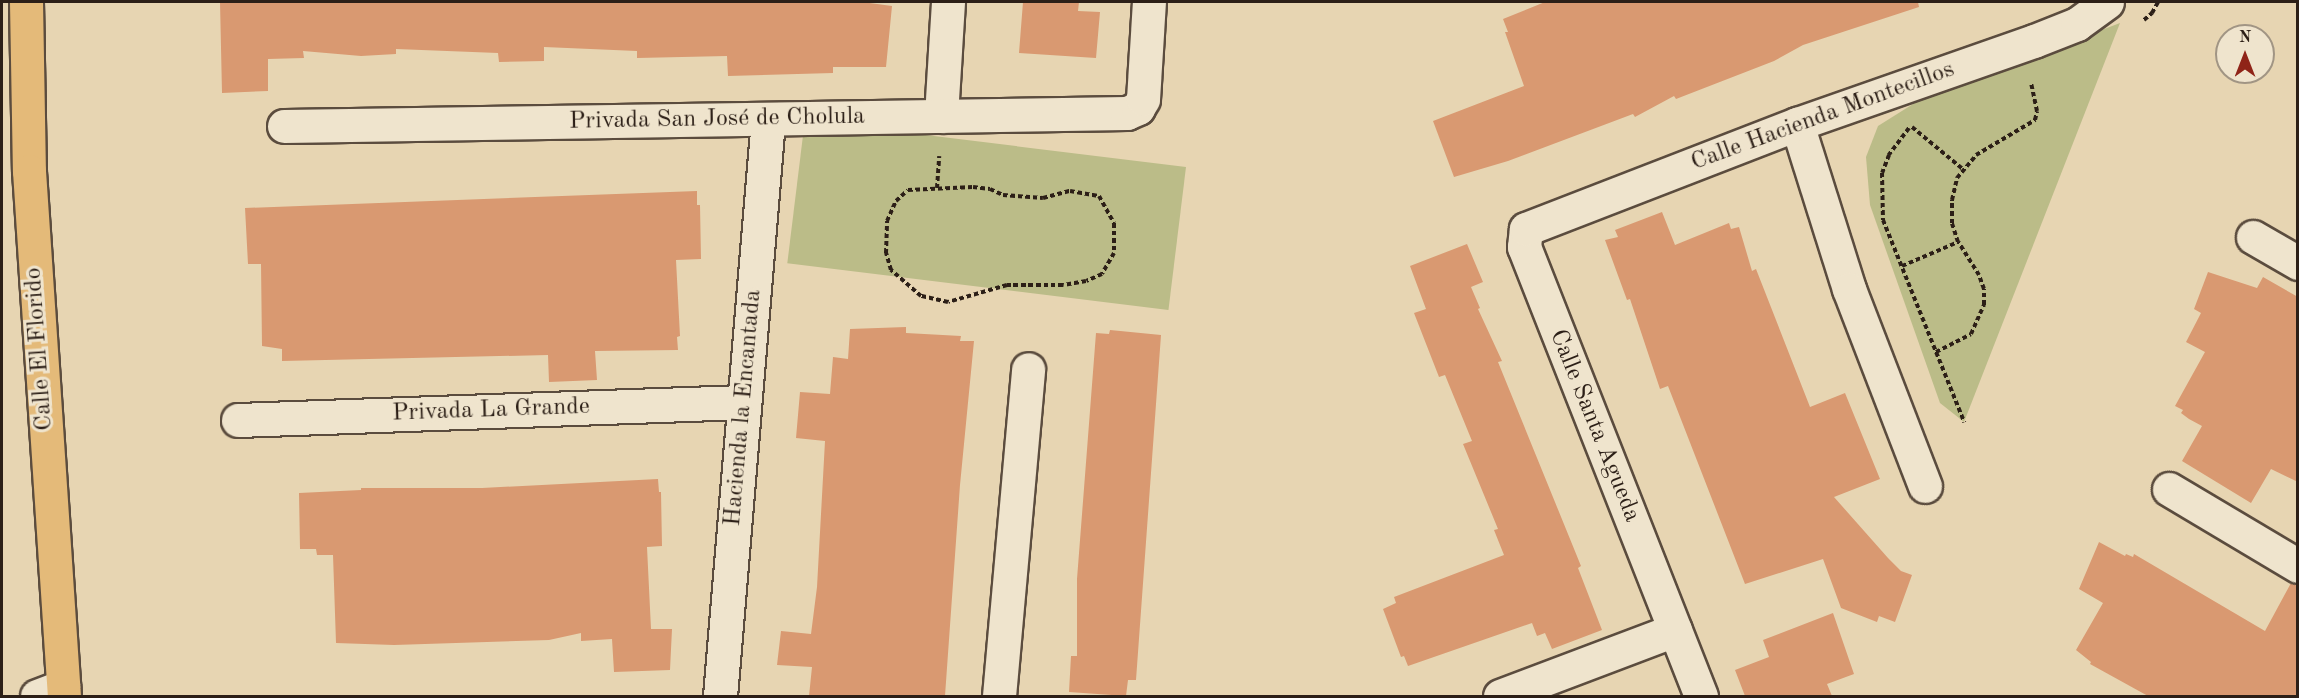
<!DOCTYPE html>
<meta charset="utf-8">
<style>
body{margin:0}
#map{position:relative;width:2299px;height:698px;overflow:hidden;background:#e7d5b2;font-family:"Old Standard TT",serif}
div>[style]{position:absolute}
.green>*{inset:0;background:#bbbc88;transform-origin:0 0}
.building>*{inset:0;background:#d99971}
.path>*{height:4px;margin-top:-2px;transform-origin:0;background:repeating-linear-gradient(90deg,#2c1f17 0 4.5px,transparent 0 7.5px)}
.roads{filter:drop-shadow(2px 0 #5b4c3e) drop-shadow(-2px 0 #5b4c3e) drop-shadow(0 2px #5b4c3e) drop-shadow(0 -2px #5b4c3e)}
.minor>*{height:33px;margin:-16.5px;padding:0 16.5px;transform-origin:16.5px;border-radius:16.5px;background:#efe4cd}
.major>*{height:33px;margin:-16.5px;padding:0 16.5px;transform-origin:16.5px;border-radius:16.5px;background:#e4ba79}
span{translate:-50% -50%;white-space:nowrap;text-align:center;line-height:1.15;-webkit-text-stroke:6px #efe4cd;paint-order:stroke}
.street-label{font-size:24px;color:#2c1f17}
.frame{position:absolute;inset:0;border:3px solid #2c1f17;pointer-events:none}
.north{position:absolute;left:2215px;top:24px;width:60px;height:60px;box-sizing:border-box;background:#efe4cd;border:2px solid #a19584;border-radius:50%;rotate:0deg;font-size:16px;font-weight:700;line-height:24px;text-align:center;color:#2c1f17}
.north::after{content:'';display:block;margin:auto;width:21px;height:27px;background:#8f2418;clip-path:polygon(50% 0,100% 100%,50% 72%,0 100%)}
</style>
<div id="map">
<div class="green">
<i style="clip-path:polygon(2120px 23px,1964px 422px,1940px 403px,1870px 205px,1866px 157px,1878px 126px,1921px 99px)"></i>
<i style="left:1186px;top:167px;width:144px;height:384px;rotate:97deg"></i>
</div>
<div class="building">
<i style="clip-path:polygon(220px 2px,862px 2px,892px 6px,886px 67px,833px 67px,833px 73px,728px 76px,727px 56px,637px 58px,637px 51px,544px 47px,544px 61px,499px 62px,498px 53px,396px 49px,396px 54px,361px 56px,303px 51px,304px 58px,268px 59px,268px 91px,222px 93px)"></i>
<i style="clip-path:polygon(1023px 2px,1079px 2px,1078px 11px,1100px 12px,1096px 58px,1019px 53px)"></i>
<i style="clip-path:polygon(1545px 2px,1918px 2px,1919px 7px,1803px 45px,1774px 61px,1676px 99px,1674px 96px,1635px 117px,1633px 114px,1508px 161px,1454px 177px,1433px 121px,1524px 86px,1505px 32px,1508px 32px,1503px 19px)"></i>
<i style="clip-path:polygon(697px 191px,697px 205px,700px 205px,701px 259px,676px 260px,680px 336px,677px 337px,678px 350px,595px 351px,597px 380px,549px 382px,548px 355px,282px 361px,282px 349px,262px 346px,261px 264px,248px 264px,245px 208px)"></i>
<i style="clip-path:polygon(1662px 212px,1675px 245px,1729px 223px,1731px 229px,1739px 227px,1752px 271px,1756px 269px,1810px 407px,1845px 393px,1880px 479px,1834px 497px,1888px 558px,1901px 571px,1912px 575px,1895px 622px,1879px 616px,1877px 622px,1841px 608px,1823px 559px,1745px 584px,1668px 386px,1660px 389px,1630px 299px,1627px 300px,1605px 240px,1618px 237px,1615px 230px)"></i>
<i style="clip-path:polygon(1467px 244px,1483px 282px,1471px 287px,1480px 308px,1478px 309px,1502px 361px,1498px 362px,1581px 566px,1578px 568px,1602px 630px,1552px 649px,1545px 633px,1537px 636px,1532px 623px,1408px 666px,1404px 656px,1401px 657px,1383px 609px,1396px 603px,1394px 597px,1504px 555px,1494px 530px,1498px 529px,1463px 444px,1472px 441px,1445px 375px,1439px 377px,1414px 313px,1426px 309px,1410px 266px)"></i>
<i style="clip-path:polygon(2208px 272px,2257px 288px,2263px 277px,2298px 297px,2298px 482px,2271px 469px,2251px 503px,2182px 461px,2202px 426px,2189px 419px,2181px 413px,2183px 410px,2175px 406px,2205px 352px,2186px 342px,2201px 313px,2194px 309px)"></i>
<i style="clip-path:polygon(906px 327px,906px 333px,961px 336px,960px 341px,974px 341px,960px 485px,945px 696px,809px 696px,812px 667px,777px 665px,781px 631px,811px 634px,817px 587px,825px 441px,796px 438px,800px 392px,830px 394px,833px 357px,848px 359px,850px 329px)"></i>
<i style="clip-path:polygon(1110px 330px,1161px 335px,1136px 680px,1128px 680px,1126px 696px,1069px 692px,1071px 656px,1077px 656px,1077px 579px,1096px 333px,1109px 334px)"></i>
<i style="clip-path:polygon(658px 479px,659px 492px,661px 492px,662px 546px,647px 547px,651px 629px,672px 629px,670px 670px,614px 672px,612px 639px,581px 641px,581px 633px,549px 640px,394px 645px,336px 643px,333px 555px,317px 555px,316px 549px,300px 549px,299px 493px,361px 490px,361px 488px,482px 488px)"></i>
<i style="clip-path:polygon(2099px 542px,2125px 556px,2126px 554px,2133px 557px,2134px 554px,2265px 631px,2291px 583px,2298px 585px,2298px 696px,2148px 696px,2090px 664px,2091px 662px,2076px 650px,2103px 603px,2079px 589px)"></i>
<i style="clip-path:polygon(1833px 613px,1854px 674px,1827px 684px,1832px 696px,1745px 696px,1735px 670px,1769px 657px,1763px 640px)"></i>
</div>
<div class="path">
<i style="left:2144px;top:20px;width:11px;rotate:-41deg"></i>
<i style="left:2152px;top:13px;width:13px;rotate:-61deg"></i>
<i style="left:1912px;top:127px;width:67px;rotate:39.6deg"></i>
<i style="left:1909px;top:128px;width:34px;rotate:127deg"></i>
<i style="left:1889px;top:155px;width:19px;rotate:111deg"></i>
<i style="left:1882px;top:173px;width:47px;rotate:88.8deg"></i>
<i style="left:1883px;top:220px;width:218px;rotate:68.1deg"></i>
<i style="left:973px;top:187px;width:17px;rotate:7deg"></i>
<i style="left:990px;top:189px;width:14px;rotate:25deg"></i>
<i style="left:1003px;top:195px;width:40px;rotate:4.3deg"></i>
<i style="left:1043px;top:198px;width:28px;rotate:-15deg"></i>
<i style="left:1070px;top:191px;width:29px;rotate:10deg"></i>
<i style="left:1099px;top:196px;width:31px;rotate:61deg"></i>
<i style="left:1114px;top:223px;width:30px;rotate:90deg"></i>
<i style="left:1114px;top:253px;width:24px;rotate:120deg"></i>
<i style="left:1102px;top:274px;width:17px;rotate:156deg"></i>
<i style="left:1086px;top:281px;width:23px;rotate:170deg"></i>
<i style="left:1063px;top:285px;width:56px;rotate:180deg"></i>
<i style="left:1007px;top:285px;width:61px;rotate:163.9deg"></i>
<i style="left:948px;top:302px;width:28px;rotate:-167deg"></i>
<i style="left:921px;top:296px;width:40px;rotate:-139deg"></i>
<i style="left:891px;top:270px;width:18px;rotate:-106deg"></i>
<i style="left:886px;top:253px;width:32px;rotate:-88deg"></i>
<i style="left:887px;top:221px;width:22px;rotate:-66deg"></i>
<i style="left:896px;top:201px;width:16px;rotate:-43deg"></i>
<i style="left:908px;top:190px;width:65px;rotate:-2.6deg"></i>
<i style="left:937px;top:188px;width:32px;rotate:-86deg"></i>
<i style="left:1902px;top:266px;width:61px;rotate:-23.2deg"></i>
<i style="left:1936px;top:352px;width:39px;rotate:-27deg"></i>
<i style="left:1971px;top:334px;width:32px;rotate:-66deg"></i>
<i style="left:1984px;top:305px;width:16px;rotate:-90deg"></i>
<i style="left:1984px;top:289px;width:15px;rotate:-110deg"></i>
<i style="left:1979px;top:275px;width:39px;rotate:-122deg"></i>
<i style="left:1958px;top:242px;width:20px;rotate:-108deg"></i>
<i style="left:1952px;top:223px;width:23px;rotate:-90deg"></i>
<i style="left:1952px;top:200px;width:23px;rotate:-77deg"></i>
<i style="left:1957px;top:178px;width:30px;rotate:-50deg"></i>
<i style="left:1976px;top:155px;width:69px;rotate:-30.7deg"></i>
<i style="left:2035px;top:120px;width:9px;rotate:-77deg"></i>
<i style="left:2037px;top:111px;width:29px;rotate:-102deg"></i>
</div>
<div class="roads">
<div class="minor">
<i style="left:941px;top:116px;width:114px;rotate:-86.5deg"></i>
<i style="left:1797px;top:124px;width:173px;rotate:72.5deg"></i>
<i style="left:1849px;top:289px;width:211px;rotate:68.9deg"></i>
<i style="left:284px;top:126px;width:843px;rotate:-0.88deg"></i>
<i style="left:1127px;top:113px;width:12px;rotate:-24deg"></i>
<i style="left:1138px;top:108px;width:10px;rotate:-61deg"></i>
<i style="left:1143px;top:99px;width:97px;rotate:-86.5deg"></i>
<i style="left:2253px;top:237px;width:52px;rotate:30deg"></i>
<i style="left:238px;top:420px;width:506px;rotate:-2.04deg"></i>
<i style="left:2169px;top:489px;width:150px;rotate:30.8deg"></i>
<i style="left:37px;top:696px;width:28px;rotate:-21deg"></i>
<i style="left:720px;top:696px;width:578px;rotate:-85.24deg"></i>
<i style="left:999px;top:696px;width:328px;rotate:-84.9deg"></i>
<i style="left:1500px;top:696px;width:187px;rotate:-20.7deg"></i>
<i style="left:1701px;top:696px;width:483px;rotate:-111.5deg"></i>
<i style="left:1524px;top:247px;width:18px;rotate:-84deg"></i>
<i style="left:1526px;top:229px;width:291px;rotate:-21.2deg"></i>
<i style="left:1797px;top:124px;width:251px;rotate:-19.3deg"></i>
<i style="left:2034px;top:41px;width:46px;rotate:-21.6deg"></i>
<i style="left:2077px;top:24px;width:37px;rotate:-36deg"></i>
</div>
<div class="major">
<i style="left:26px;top:2px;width:169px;rotate:89deg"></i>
<i style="left:29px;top:171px;width:526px;rotate:86.19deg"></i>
</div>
</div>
<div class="street-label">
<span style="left:1823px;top:117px;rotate:-20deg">Calle Hacienda Montecillos</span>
<span style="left:717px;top:120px;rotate:-1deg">Privada San José de Cholula</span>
<span style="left:40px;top:349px;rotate:-94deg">Calle El Florido</span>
<span style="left:744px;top:408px;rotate:-85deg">Hacienda la Encantada</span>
<span style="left:491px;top:411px;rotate:-2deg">Privada La Grande</span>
<span style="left:1594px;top:426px;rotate:68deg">Calle Santa Agueda</span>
</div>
<div class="frame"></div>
<div class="north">N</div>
</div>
